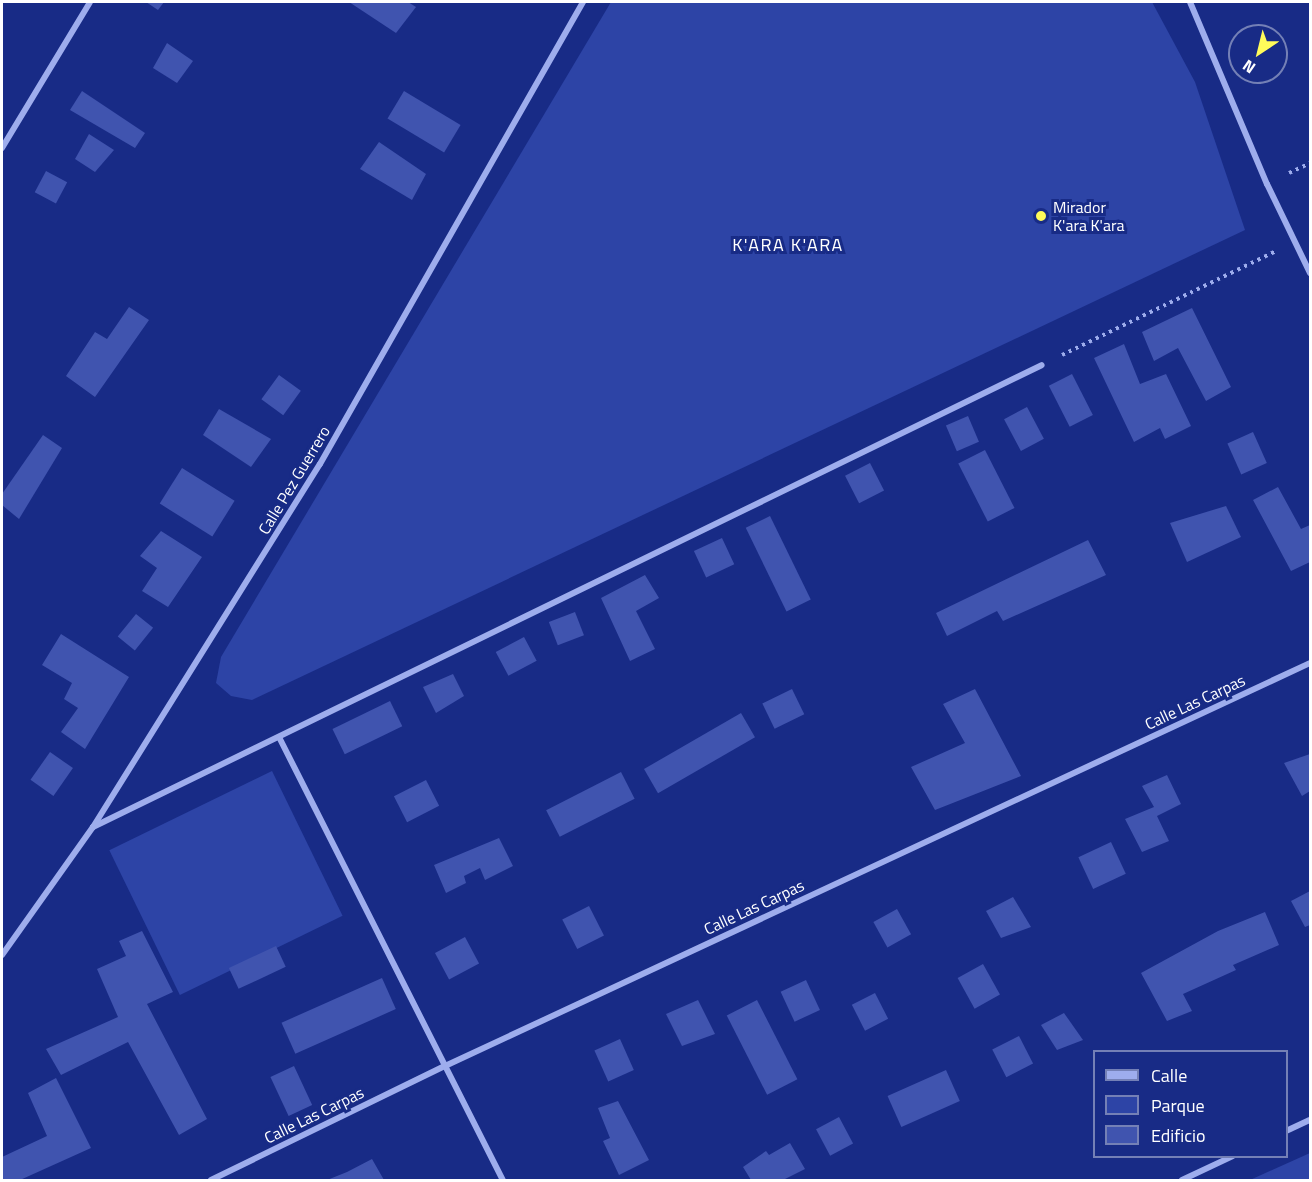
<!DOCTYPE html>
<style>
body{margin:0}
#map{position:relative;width:1312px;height:1182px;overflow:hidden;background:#182b86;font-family:"Titillium Web",sans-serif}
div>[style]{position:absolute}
.green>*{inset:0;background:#2d44a6;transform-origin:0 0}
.building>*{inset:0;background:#4054af;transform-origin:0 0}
.path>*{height:4px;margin-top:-2px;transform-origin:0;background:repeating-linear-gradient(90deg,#9eaded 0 3px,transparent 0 7.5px)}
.street>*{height:6px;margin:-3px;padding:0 3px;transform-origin:3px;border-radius:3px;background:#9eaded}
.dots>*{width:16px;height:16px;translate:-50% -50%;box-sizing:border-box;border:3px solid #182b86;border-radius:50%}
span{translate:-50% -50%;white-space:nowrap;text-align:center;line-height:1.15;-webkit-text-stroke:6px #182b86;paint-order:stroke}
.poi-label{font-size:16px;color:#fff}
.left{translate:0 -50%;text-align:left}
.street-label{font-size:16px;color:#fff}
.neighbourhood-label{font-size:18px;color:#fff;letter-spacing:1.5px}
.frame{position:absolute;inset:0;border:3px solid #fff;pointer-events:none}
.legend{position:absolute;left:1093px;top:1050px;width:195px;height:108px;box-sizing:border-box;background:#182b86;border:2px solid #7480b6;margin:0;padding:8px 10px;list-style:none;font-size:18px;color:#fff}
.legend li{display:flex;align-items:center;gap:12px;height:30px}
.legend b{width:30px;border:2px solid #7480b6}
.north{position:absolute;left:1228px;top:24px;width:60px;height:60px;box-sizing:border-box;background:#182b86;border:2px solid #7480b6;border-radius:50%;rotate:215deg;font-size:16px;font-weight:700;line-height:24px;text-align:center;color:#fff}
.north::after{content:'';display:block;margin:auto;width:21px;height:27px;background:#fffb5a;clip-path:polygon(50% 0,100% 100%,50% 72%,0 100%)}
</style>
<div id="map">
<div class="green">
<i style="clip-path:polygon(611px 2px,1152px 2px,1195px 82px,1245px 230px,252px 700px,231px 696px,216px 683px,221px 657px)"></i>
<i style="left:272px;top:771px;width:161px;height:181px;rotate:64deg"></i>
<i style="clip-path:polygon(1310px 1153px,1310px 1180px,1250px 1180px)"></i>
</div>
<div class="building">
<i style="clip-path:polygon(146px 2px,164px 2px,158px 10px)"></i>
<i style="clip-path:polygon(349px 2px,408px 2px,416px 7px,396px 33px)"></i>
<i style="clip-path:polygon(167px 43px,193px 61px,177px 83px,153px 68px)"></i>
<i style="clip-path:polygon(82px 91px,145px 133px,135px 148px,70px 110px)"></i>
<i style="left:404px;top:91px;width:66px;height:32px;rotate:31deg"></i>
<i style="clip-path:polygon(89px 134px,114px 150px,95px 172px,75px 159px)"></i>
<i style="clip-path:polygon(379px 142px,426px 174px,412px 200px,360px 169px)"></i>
<i style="left:46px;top:171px;width:24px;height:24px;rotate:28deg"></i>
<i style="clip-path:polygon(129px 307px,149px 320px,95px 397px,66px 376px,95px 332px,107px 339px)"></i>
<i style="clip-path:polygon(1192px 308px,1231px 387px,1206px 401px,1178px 348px,1154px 361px,1142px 332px)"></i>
<i style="clip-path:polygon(1124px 344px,1140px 384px,1166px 374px,1191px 426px,1165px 439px,1160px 428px,1134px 442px,1094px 358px)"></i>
<i style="left:1072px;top:374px;width:46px;height:26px;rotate:63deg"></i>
<i style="left:279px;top:375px;width:27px;height:30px;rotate:36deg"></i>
<i style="left:1027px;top:407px;width:36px;height:26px;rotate:62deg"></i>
<i style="clip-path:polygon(219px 409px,271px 439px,251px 467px,203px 435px)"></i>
<i style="left:968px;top:416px;width:28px;height:24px;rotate:67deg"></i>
<i style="left:1253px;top:432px;width:34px;height:28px;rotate:66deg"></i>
<i style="clip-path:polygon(43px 435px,62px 448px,19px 519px,2px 505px,2px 494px)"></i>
<i style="left:985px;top:450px;width:65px;height:30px;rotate:63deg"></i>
<i style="left:870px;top:463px;width:31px;height:28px;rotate:63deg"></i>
<i style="left:182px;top:468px;width:62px;height:42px;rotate:32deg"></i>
<i style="clip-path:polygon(1278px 487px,1301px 529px,1310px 525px,1310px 562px,1291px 571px,1253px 500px)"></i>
<i style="clip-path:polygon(1226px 506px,1241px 537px,1187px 562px,1170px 523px)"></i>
<i style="left:770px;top:516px;width:93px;height:27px;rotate:64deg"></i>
<i style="clip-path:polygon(161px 531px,202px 557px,168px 607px,142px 591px,157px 568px,140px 556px)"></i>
<i style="left:722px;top:538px;width:29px;height:31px;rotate:65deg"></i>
<i style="clip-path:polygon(1088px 540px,1106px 575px,1003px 621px,997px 611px,947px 636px,936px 613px)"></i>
<i style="clip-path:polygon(645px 575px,659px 598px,636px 611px,655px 649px,630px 661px,601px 598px)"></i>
<i style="left:575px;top:612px;width:25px;height:28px;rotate:69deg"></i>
<i style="left:136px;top:614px;width:22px;height:29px;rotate:39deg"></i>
<i style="clip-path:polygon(61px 634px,129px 677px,85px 749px,61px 732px,78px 708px,64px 699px,72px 683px,42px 665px)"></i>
<i style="left:524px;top:637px;width:27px;height:32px;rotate:62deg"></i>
<i style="clip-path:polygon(453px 674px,464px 696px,436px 713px,423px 687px)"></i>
<i style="left:792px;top:689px;width:28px;height:33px;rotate:64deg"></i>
<i style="clip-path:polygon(975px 689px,1021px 776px,935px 810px,911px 767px,965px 743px,943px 704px)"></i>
<i style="left:390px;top:701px;width:28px;height:64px;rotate:64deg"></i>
<i style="left:741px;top:713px;width:28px;height:112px;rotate:60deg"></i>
<i style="left:50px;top:752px;width:28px;height:34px;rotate:35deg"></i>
<i style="clip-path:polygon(1310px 754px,1310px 791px,1302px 796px,1284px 763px)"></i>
<i style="left:621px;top:772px;width:30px;height:84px;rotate:63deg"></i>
<i style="clip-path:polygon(1167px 775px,1181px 804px,1157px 816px,1169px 841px,1142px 852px,1125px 819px,1154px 807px,1142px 786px)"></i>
<i style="left:426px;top:780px;width:29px;height:36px;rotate:63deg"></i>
<i style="clip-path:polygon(499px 838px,513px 866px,485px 880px,480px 868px,464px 876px,466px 883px,446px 893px,434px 865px)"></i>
<i style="left:1111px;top:842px;width:35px;height:36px;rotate:65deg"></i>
<i style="clip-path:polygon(1310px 891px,1310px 925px,1305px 927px,1291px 901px)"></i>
<i style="clip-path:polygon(1013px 897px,1031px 927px,1001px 938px,986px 911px)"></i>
<i style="left:589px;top:906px;width:33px;height:30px;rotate:63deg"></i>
<i style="left:897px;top:909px;width:29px;height:27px;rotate:61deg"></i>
<i style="clip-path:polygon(1265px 912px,1279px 945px,1233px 965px,1236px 970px,1183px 994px,1192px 1011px,1167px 1021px,1141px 973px,1218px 931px)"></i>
<i style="clip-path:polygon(142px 931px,173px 992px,147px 1004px,207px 1119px,179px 1135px,128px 1042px,61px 1075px,46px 1049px,118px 1017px,97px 969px,126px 956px,119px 941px)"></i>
<i style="left:465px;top:937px;width:30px;height:34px;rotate:62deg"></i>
<i style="left:276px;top:946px;width:23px;height:52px;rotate:65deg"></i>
<i style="left:983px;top:964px;width:35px;height:29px;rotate:61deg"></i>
<i style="left:382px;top:978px;width:34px;height:110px;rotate:66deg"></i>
<i style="left:806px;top:980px;width:33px;height:28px;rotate:65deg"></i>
<i style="left:875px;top:993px;width:29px;height:26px;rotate:63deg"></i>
<i style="clip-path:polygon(698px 1000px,715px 1034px,682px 1046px,666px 1014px)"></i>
<i style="left:757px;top:1000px;width:89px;height:34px;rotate:63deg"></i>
<i style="clip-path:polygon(1064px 1013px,1083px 1040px,1057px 1050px,1041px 1025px)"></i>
<i style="left:1019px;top:1036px;width:31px;height:30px;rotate:63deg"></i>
<i style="left:620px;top:1039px;width:34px;height:28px;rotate:66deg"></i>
<i style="left:294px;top:1066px;width:43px;height:26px;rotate:65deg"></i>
<i style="left:946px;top:1070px;width:34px;height:64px;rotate:66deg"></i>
<i style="clip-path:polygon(56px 1078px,91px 1148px,20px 1180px,2px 1180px,2px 1157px,47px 1136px,28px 1093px)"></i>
<i style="clip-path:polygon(618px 1101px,649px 1160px,619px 1175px,603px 1141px,610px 1138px,598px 1108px)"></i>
<i style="left:839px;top:1117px;width:30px;height:26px;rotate:62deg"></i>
<i style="clip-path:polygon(790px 1143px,805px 1169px,783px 1180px,751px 1180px,743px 1167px,766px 1151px,769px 1155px)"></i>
<i style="clip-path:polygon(372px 1159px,384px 1180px,327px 1180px,347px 1172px)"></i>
</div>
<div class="path">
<i style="left:1289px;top:173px;width:23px;rotate:-25deg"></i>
<i style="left:1062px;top:355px;width:236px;rotate:-25.9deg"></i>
</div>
<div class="street">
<i style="left:1190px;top:2px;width:198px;rotate:67.1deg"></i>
<i style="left:1267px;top:184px;width:99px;rotate:64.2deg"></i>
<i style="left:2px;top:148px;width:170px;rotate:-58.9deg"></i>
<i style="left:280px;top:739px;width:494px;rotate:63.2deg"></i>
<i style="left:93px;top:827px;width:1055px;rotate:-25.96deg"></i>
<i style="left:2px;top:955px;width:157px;rotate:-54.6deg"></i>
<i style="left:93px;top:827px;width:428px;rotate:-58deg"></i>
<i style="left:320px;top:464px;width:532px;rotate:-60.35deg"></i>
<i style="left:1286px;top:1131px;width:26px;rotate:-25deg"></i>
<i style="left:211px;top:1180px;width:260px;rotate:-26deg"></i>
<i style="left:445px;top:1066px;width:954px;rotate:-24.98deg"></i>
<i style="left:1182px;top:1180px;width:56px;rotate:-25.2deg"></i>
</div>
<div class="dots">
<i style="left:1041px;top:216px;background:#fffb5a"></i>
</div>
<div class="poi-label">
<span class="left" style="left:1053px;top:216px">Mirador<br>K'ara K'ara</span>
</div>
<div class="street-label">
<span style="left:294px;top:480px;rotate:-59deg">Calle Pez Guerrero</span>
<span style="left:1195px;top:702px;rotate:-25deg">Calle Las Carpas</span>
<span style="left:754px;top:907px;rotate:-25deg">Calle Las Carpas</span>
<span style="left:314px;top:1115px;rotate:-26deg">Calle Las Carpas</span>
</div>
<div class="neighbourhood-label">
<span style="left:788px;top:245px">K'ARA K'ARA</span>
</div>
<div class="frame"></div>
<ul class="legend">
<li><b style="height:8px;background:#9eaded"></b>Calle</li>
<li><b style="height:16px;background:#2d44a6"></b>Parque</li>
<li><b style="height:16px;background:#4054af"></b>Edificio</li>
</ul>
<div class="north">N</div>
</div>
